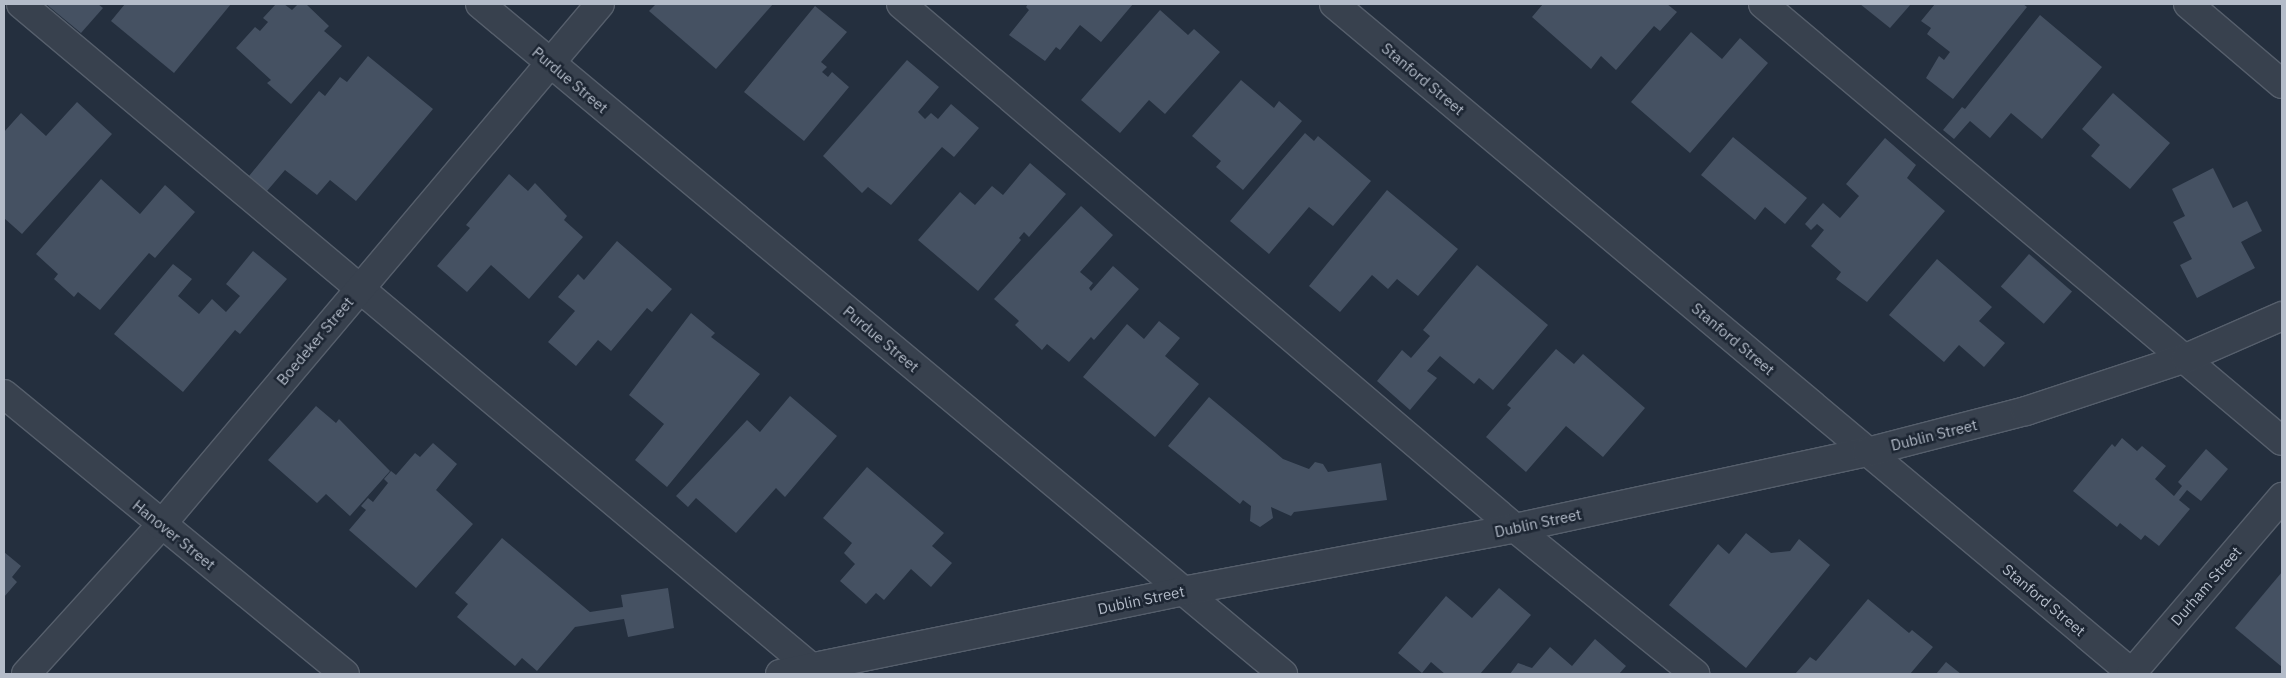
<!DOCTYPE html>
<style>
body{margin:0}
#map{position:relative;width:2286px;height:678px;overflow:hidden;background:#242f3e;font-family:"IBM Plex Sans",sans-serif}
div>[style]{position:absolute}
.building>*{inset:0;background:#455162;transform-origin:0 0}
.roads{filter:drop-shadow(1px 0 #565f6c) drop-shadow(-1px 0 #565f6c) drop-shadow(0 1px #565f6c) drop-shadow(0 -1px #565f6c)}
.minor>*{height:28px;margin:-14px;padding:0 14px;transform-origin:14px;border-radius:14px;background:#38414e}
span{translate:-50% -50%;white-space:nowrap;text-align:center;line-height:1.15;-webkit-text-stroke:5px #1d2633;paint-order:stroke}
.street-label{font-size:15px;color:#b4bcc9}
.frame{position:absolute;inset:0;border:5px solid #b4bcc9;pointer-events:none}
</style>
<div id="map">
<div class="building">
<i style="clip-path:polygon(46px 4px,98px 4px,103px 8px,81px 33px)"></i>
<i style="clip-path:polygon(125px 4px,231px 4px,174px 73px,111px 21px)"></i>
<i style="clip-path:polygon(276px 4px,284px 4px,292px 10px,298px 4px,306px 4px,329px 26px,324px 31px,342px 46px,291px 104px,267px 83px,271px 80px,236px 48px,255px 27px,260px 31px,268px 22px,263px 18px)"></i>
<i style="clip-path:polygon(656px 4px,773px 4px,716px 69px,649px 11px)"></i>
<i style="clip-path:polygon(1028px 4px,1133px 4px,1101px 42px,1080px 25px,1060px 50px,1056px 47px,1045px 61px,1009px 35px,1029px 10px,1026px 7px)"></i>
<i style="clip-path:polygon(1543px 4px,1667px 4px,1677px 12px,1660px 31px,1654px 26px,1616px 70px,1601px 56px,1591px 69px,1532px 17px)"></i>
<i style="clip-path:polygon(1860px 4px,1911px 4px,1890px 28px)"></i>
<i style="clip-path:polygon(1935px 4px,2023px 4px,2027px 7px,1953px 99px,1926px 78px,1939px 56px,1944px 60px,1950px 52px,1927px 34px,1931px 28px,1921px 21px)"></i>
<i style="clip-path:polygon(815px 6px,847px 32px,821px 62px,827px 67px,822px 72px,828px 77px,832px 72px,849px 87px,804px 141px,744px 92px)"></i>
<i style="clip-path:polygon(1160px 10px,1188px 35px,1194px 29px,1220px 52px,1165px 114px,1149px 100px,1120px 133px,1081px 100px)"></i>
<i style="clip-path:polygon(2040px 15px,2102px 67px,2042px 139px,2011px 113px,1990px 138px,1970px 121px,1954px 139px,1943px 130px,1962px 107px,1965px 109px)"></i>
<i style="clip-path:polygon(1691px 32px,1722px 59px,1740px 38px,1768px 63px,1690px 153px,1631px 102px)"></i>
<i style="clip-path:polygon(368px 56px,433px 109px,356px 201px,330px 180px,317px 195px,285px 170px,267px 191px,249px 176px,319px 91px,325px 96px,340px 77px,347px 82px)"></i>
<i style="clip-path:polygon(907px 60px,939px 87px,918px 112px,925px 119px,931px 113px,938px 119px,951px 104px,979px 128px,954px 157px,942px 147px,891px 205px,868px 187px,862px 193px,823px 156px)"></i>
<i style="clip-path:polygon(1241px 80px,1274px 108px,1279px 101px,1302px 121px,1243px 190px,1216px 167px,1221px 161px,1192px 136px)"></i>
<i style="clip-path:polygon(2113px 93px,2170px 143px,2130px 189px,2091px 156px,2100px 145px,2082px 129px)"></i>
<i style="clip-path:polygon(77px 102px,112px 134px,22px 234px,4px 218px,4px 132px,21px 113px,46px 136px)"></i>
<i style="clip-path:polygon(1305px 133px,1314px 141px,1318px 136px,1371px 181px,1333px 226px,1309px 207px,1269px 254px,1230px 221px)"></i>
<i style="clip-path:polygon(1733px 137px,1807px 198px,1785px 224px,1765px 207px,1755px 220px,1701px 175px)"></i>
<i style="clip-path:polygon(1885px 138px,1916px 165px,1907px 178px,1945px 211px,1867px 302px,1836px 279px,1841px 272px,1811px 246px,1824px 230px,1817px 224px,1811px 230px,1805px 224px,1823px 203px,1840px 218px,1859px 196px,1846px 184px)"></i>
<i style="clip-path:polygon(1030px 163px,1066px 194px,1029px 237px,1024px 232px,1019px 238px,1021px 240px,978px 291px,918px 240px,960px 192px,975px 205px,992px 186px,1003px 195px)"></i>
<i style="clip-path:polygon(2213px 168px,2233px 208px,2247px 201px,2262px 231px,2241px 242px,2255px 268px,2197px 298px,2180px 265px,2192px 259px,2173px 222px,2185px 216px,2172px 189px)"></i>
<i style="clip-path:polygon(509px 174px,528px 191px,535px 183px,567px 216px,564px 220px,583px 237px,529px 299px,491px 265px,467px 292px,437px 266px,470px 228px,466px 225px)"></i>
<i style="clip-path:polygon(101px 179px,140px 214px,165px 185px,195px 212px,155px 258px,149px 253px,100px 310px,78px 292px,74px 297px,54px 279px,58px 274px,36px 254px)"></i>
<i style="clip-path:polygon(1387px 190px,1458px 249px,1418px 296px,1397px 279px,1388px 289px,1372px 275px,1340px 312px,1309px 286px)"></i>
<i style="clip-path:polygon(1081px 206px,1113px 235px,1080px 272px,1093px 283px,1089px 288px,1091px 291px,1113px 266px,1139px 289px,1094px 340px,1091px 337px,1069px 362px,1047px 344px,1042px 350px,1015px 325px,1019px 321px,994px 299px)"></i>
<i style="clip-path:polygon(617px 241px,672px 289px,652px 312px,647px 308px,611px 351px,598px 340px,576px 366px,548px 342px,575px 311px,558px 297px,578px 274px,584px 280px)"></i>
<i style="clip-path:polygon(253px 251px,287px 279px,240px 334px,235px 330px,183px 392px,114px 334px,173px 264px,192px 279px,178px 296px,199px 314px,212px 299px,226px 312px,240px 296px,226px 284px)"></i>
<i style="left:2029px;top:254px;width:57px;height:43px;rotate:41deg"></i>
<i style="clip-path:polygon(1937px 259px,1992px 307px,1979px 321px,2005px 343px,1984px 367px,1959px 345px,1944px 362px,1889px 315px)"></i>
<i style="clip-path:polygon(1477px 265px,1548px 325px,1493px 390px,1479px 378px,1474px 384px,1440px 356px,1427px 371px,1437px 378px,1410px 410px,1377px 381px,1402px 350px,1411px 358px,1430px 336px,1423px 330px)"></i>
<i style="clip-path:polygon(691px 313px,715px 333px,711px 337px,760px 374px,667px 487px,635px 460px,664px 424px,629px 395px)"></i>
<i style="clip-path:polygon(1159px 321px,1180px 338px,1165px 356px,1199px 384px,1155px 437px,1083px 377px,1127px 324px,1144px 339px)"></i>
<i style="clip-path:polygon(1556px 349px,1574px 364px,1583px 354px,1645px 408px,1603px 457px,1566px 426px,1526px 472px,1486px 437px,1511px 408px,1507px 405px)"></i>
<i style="clip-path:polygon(790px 396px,837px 436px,785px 497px,776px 488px,736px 533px,696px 498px,688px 507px,676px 496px,747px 420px,760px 432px)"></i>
<i style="clip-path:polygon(1209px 397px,1283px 459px,1309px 469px,1315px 462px,1323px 464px,1328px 472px,1381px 463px,1387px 500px,1294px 512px,1291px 516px,1271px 507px,1273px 518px,1260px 527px,1250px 521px,1251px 506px,1243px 500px,1240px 504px,1168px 446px)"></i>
<i style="clip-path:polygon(316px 406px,336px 423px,339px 419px,390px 471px,350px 516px,326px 494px,317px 503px,268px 460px)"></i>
<i style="clip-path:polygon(2122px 438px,2137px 451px,2142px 446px,2166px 466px,2155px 479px,2174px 496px,2182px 486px,2178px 482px,2206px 449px,2228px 469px,2201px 501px,2187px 490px,2179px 500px,2190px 509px,2159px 546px,2145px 535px,2141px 540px,2120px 523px,2117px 527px,2073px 491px,2112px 444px,2115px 447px)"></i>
<i style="clip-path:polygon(433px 443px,457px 464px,436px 490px,473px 524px,416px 588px,349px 530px,366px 510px,361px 506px,368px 498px,373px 502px,388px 483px,384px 479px,391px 471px,396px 475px,415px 453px,420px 457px)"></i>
<i style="clip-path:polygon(867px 467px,944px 533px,932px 546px,952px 563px,931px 587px,911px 569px,884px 600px,876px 593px,866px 604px,840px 581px,855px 564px,844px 553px,852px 543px,823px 518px)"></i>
<i style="clip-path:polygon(1746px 533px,1771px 553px,1790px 551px,1799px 539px,1830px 565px,1746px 668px,1669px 605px,1718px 544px,1729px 554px)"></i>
<i style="clip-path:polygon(502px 538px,590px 612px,623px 607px,621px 595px,668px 588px,674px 628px,628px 637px,624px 619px,575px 627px,537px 671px,522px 658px,515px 666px,457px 617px,468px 604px,455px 593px)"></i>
<i style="clip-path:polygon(4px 552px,21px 566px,12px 577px,17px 582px,4px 597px)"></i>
<i style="clip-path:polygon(2282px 572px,2282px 667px,2235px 628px)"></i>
<i style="clip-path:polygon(1499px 588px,1531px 615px,1480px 674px,1445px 674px,1431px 662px,1422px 673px,1398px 653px,1446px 596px,1472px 618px)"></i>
<i style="clip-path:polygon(1868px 599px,1909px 633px,1912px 630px,1933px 647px,1910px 674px,1795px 674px,1810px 657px,1816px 661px)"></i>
<i style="clip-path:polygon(1595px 639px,1626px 666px,1619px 674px,1510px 674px,1518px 663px,1532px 668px,1550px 647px,1572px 666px)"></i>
<i style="clip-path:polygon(1946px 662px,1961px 674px,1936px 674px)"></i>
</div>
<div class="roads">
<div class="minor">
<i style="left:21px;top:4px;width:1042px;rotate:40.02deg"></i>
<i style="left:480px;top:4px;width:1046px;rotate:39.84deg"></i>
<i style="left:901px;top:4px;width:807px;rotate:40.48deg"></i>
<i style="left:1515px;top:528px;width:232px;rotate:39deg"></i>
<i style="left:1334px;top:4px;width:1043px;rotate:39.98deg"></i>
<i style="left:1763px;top:4px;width:678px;rotate:40.1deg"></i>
<i style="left:2188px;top:4px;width:123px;rotate:40.4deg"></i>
<i style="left:4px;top:394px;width:441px;rotate:39.4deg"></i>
<i style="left:26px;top:674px;width:201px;rotate:-47.8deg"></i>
<i style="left:161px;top:525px;width:681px;rotate:-49.88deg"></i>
<i style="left:780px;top:674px;width:411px;rotate:-11.6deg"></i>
<i style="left:1183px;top:591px;width:338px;rotate:-10.7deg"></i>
<i style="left:1515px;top:528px;width:360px;rotate:-12.2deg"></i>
<i style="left:1867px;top:452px;width:164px;rotate:-14.5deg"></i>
<i style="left:2026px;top:411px;width:169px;rotate:-18.3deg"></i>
<i style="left:2186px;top:358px;width:105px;rotate:-23.6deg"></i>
<i style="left:2131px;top:674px;width:233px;rotate:-49.5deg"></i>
</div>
</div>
<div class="street-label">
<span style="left:1423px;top:79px;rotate:40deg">Stanford Street</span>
<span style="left:570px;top:80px;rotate:40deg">Purdue Street</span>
<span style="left:881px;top:339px;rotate:40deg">Purdue Street</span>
<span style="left:1733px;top:339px;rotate:40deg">Stanford Street</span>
<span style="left:315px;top:341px;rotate:-50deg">Boedeker Street</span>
<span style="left:1934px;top:435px;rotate:-14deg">Dublin Street</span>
<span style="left:1538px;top:523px;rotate:-12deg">Dublin Street</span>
<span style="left:174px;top:535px;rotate:39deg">Hanover Street</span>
<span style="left:2206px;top:586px;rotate:-49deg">Durham Street</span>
<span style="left:1141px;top:600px;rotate:-12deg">Dublin Street</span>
<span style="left:2044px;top:600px;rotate:40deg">Stanford Street</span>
</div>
<div class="frame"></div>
</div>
